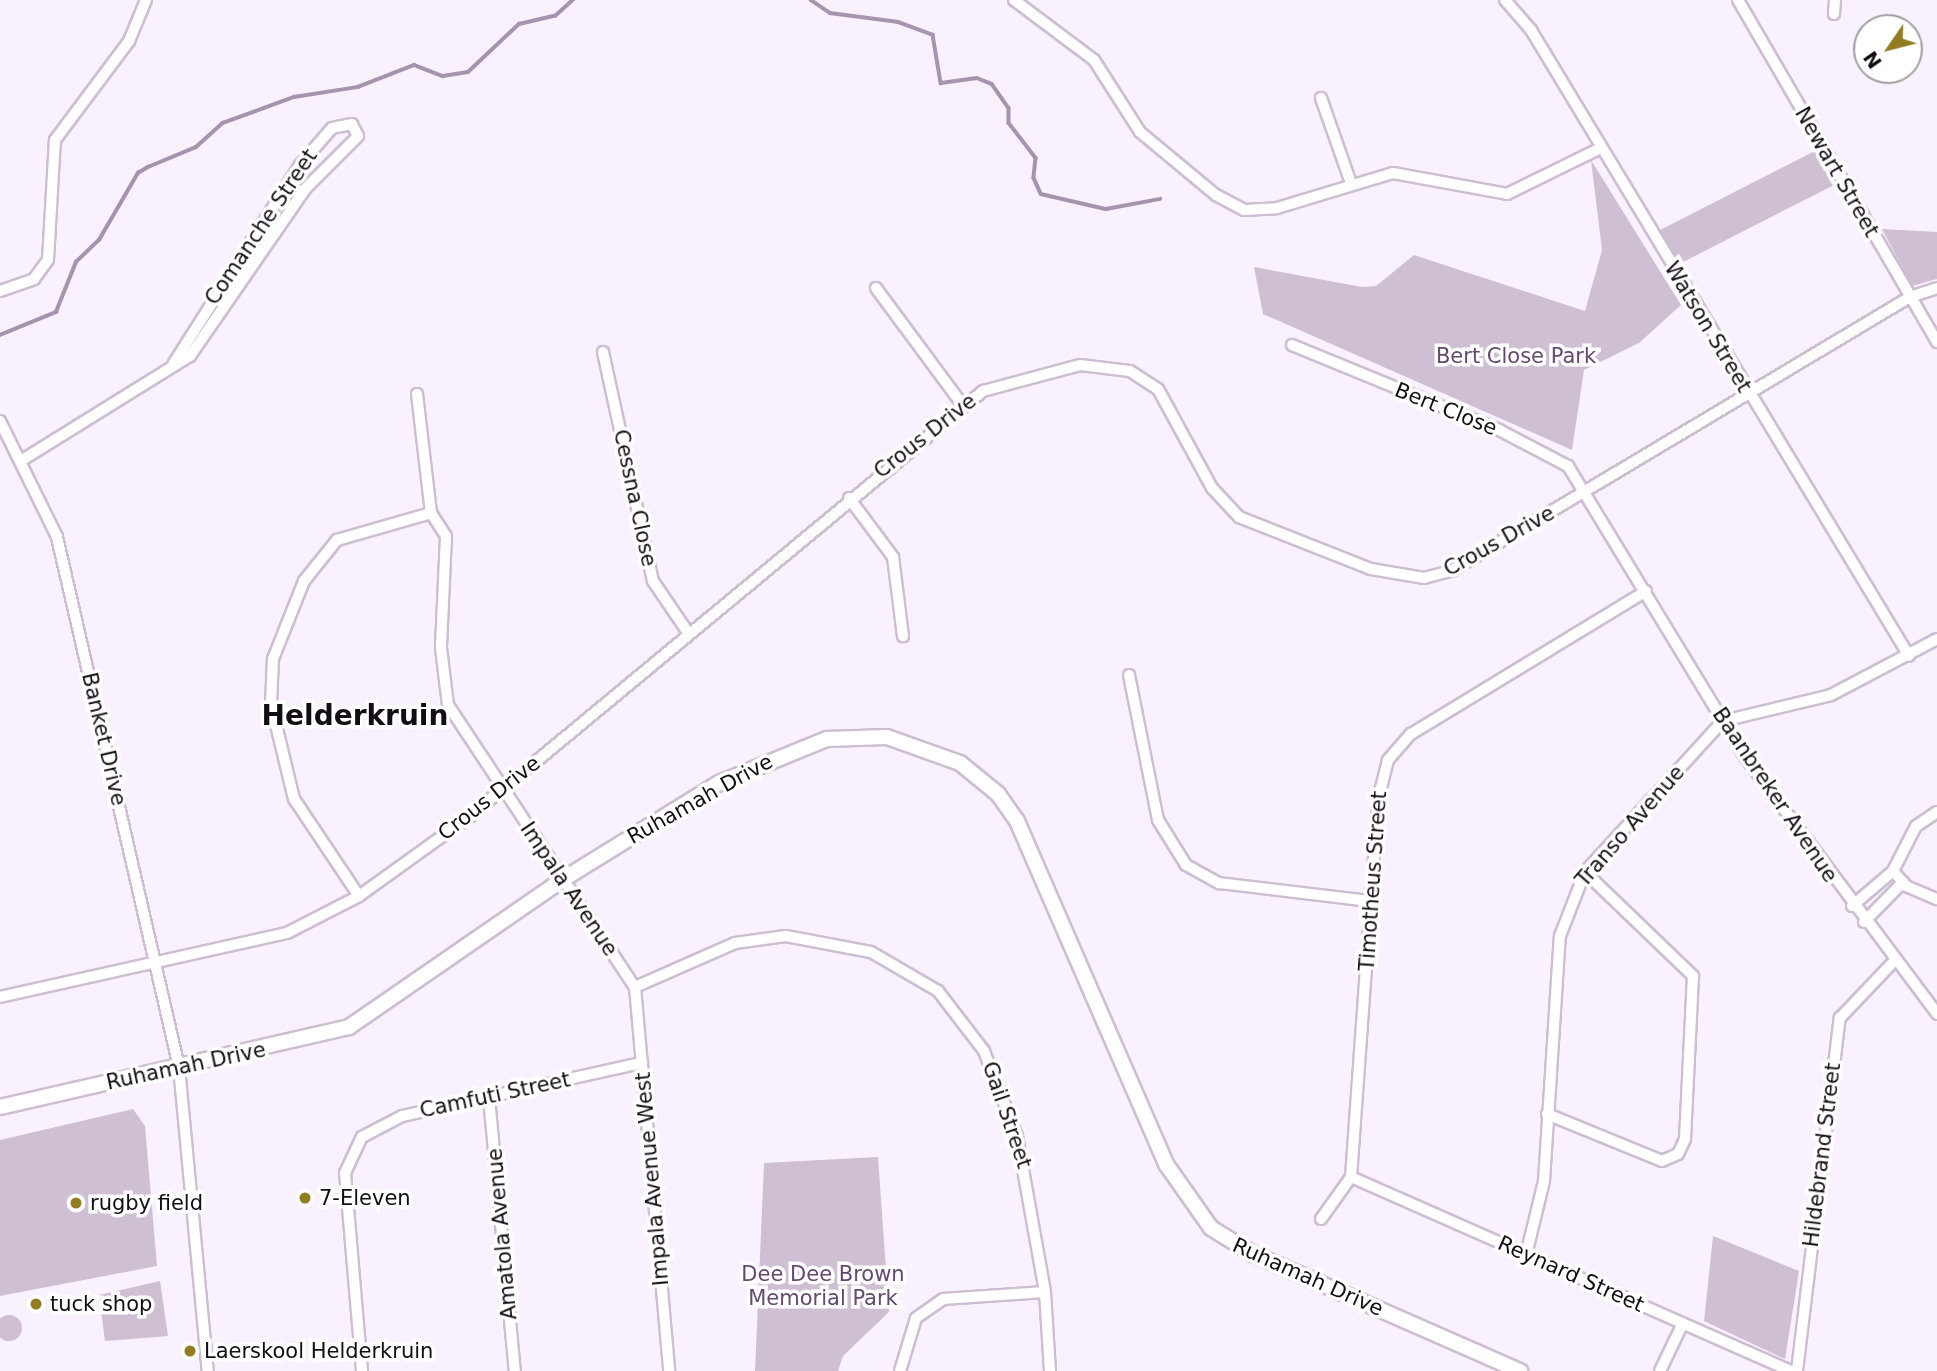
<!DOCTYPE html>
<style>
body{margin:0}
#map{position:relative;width:1937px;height:1371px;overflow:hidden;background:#faf1fe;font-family:"DejaVu Sans",sans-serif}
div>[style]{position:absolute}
.green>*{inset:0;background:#cebfd3;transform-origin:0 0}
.round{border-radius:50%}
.stream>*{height:3.5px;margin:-1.75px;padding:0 1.75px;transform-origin:1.75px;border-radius:1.75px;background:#a693ad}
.roads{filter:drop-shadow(2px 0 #cdbed2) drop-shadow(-2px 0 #cdbed2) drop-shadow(0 2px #cdbed2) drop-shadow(0 -2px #cdbed2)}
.minor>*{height:10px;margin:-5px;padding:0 5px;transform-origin:5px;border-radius:5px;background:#fff}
.tertiary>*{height:14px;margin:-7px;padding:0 7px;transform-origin:7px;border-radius:7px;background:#fff}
.dots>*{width:19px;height:19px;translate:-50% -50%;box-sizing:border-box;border:4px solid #fff;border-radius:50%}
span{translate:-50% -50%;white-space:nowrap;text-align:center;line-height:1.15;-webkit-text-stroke:7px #fff;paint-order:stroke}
.street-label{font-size:21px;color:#130e15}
.park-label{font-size:21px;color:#65486f}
.poi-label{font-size:21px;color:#130e15}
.left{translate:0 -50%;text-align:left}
.district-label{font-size:28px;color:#130e15;font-weight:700}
.north{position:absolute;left:1853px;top:14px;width:70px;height:70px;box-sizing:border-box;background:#fff;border:2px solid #a19fa1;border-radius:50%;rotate:235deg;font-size:19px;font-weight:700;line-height:28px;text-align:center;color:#130e15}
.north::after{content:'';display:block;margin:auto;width:24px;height:32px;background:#917c22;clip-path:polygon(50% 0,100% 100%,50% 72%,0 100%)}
</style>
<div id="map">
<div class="green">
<i style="left:1815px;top:151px;width:39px;height:176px;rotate:63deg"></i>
<i style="clip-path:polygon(1591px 160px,1681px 305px,1639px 343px,1584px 370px,1572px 450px,1263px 314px,1254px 267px,1362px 287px,1376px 286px,1414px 255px,1585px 311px,1602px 250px)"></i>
<i style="clip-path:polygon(1882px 229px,1937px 232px,1937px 279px,1912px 286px)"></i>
<i style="clip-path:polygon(133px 1109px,145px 1126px,157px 1266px,0 1296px,0 1140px)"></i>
<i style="clip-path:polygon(878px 1157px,889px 1312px,843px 1356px,838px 1371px,755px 1371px,764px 1163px)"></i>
<i style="clip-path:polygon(1713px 1236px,1799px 1271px,1785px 1359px,1704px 1321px)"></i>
<i style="clip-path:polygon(160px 1281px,168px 1336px,105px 1341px,99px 1295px)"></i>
<i class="round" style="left:-4px;top:1315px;width:26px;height:26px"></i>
</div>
<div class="stream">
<i style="left:811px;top:0;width:23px;rotate:34deg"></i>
<i style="left:830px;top:13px;width:69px;rotate:7.5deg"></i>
<i style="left:898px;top:22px;width:37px;rotate:20deg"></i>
<i style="left:933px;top:35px;width:49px;rotate:80.5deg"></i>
<i style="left:941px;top:83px;width:36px;rotate:-8deg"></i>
<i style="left:977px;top:78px;width:16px;rotate:22deg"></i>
<i style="left:992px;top:84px;width:29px;rotate:55deg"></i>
<i style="left:1009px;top:108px;width:15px;rotate:90deg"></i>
<i style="left:1009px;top:123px;width:44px;rotate:52.4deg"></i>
<i style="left:1036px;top:158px;width:20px;rotate:96deg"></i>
<i style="left:1034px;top:178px;width:17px;rotate:66deg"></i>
<i style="left:1041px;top:194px;width:67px;rotate:13deg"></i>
<i style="left:1106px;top:209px;width:55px;rotate:-10.5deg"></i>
<i style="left:0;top:335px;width:61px;rotate:-22.3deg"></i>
<i style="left:56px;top:312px;width:54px;rotate:-68.2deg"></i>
<i style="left:76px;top:262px;width:32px;rotate:-44deg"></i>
<i style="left:99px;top:240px;width:78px;rotate:-59.8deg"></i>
<i style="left:138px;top:173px;width:12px;rotate:-31deg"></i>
<i style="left:148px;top:167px;width:52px;rotate:-22.6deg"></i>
<i style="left:196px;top:147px;width:36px;rotate:-42deg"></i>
<i style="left:223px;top:123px;width:76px;rotate:-20.1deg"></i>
<i style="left:294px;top:97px;width:65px;rotate:-8.9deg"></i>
<i style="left:358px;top:87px;width:60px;rotate:-21.4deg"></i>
<i style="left:414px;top:65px;width:31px;rotate:21deg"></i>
<i style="left:443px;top:76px;width:25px;rotate:-9deg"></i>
<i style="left:468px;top:72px;width:70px;rotate:-43.3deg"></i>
<i style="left:519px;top:24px;width:37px;rotate:-13deg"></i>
<i style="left:555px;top:16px;width:24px;rotate:-42deg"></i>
</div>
<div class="roads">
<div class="minor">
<i style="left:1014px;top:0;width:100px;rotate:36.9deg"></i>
<i style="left:1094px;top:60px;width:85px;rotate:57.4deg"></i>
<i style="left:1140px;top:132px;width:99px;rotate:39.7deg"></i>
<i style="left:1216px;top:195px;width:32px;rotate:28deg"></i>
<i style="left:1244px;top:210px;width:33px;rotate:-3deg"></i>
<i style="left:1277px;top:208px;width:121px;rotate:-16.8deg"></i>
<i style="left:1393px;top:173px;width:116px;rotate:10.4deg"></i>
<i style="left:1507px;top:194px;width:105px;rotate:-26.1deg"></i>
<i style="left:1505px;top:0;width:40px;rotate:49deg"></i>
<i style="left:1531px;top:30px;width:731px;rotate:58.87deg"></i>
<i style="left:1738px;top:0;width:396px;rotate:59.8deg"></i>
<i style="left:1834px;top:14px;width:14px;rotate:-86deg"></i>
<i style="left:1321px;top:98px;width:90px;rotate:70.6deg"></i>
<i style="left:876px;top:288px;width:143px;rotate:53.5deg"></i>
<i style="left:0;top:291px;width:36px;rotate:-19deg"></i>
<i style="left:34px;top:279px;width:24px;rotate:-54deg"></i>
<i style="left:48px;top:260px;width:120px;rotate:-86.7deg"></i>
<i style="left:55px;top:140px;width:124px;rotate:-53.2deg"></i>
<i style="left:129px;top:41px;width:44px;rotate:-67.5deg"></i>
<i style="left:1292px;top:345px;width:224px;rotate:22.3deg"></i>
<i style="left:1499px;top:430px;width:78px;rotate:27.6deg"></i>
<i style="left:1568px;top:466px;width:341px;rotate:58.7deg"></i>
<i style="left:1745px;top:757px;width:321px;rotate:53.2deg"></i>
<i style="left:603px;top:352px;width:234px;rotate:77.7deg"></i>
<i style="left:653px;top:581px;width:64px;rotate:55.8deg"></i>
<i style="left:417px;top:394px;width:120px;rotate:83.3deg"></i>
<i style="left:431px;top:513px;width:27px;rotate:57deg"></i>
<i style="left:446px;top:536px;width:112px;rotate:92.6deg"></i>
<i style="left:441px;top:648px;width:57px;rotate:83deg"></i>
<i style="left:448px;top:705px;width:338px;rotate:56.5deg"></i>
<i style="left:635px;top:987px;width:386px;rotate:84.9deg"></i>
<i style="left:0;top:421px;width:129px;rotate:63.8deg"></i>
<i style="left:57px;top:537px;width:544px;rotate:77.04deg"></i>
<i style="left:179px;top:1067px;width:305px;rotate:84.6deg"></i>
<i style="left:22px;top:460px;width:198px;rotate:-31.8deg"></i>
<i style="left:190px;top:356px;width:203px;rotate:-55.4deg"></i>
<i style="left:305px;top:189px;width:75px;rotate:-45deg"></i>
<i style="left:358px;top:136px;width:13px;rotate:-117deg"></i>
<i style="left:352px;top:124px;width:20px;rotate:169deg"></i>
<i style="left:332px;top:128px;width:49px;rotate:130.9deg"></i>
<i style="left:300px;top:165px;width:235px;rotate:122.5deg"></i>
<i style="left:849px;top:498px;width:74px;rotate:53.3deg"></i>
<i style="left:893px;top:557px;width:80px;rotate:82.8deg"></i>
<i style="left:1129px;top:675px;width:148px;rotate:78.7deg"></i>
<i style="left:1158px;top:820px;width:53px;rotate:58.1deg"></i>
<i style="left:1186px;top:865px;width:38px;rotate:29deg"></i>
<i style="left:1219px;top:883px;width:153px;rotate:6.8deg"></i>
<i style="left:1937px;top:812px;width:25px;rotate:146deg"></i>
<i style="left:1916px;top:826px;width:51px;rotate:117.1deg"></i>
<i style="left:1893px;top:871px;width:20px;rotate:49deg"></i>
<i style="left:1906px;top:886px;width:34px;rotate:23deg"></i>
<i style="left:359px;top:896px;width:117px;rotate:-123.8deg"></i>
<i style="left:294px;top:799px;width:98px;rotate:-103.6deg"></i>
<i style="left:271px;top:704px;width:45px;rotate:-87.5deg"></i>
<i style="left:273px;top:659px;width:84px;rotate:-68.3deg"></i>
<i style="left:304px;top:581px;width:53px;rotate:-51.2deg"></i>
<i style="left:337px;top:540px;width:98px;rotate:-16deg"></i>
<i style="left:1852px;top:906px;width:54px;rotate:-40.5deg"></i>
<i style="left:1864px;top:922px;width:56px;rotate:-45.7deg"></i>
<i style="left:635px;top:987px;width:109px;rotate:-23.7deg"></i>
<i style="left:735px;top:943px;width:51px;rotate:-7.8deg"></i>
<i style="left:786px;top:936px;width:86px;rotate:10.7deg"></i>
<i style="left:871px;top:952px;width:78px;rotate:30.2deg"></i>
<i style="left:938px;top:991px;width:76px;rotate:52.5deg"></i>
<i style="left:984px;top:1051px;width:91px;rotate:68.8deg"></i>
<i style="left:1017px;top:1136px;width:158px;rotate:79.8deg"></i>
<i style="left:1045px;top:1292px;width:79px;rotate:86.4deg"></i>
<i style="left:0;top:997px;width:294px;rotate:-12.6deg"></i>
<i style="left:287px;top:933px;width:81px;rotate:-27.2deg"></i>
<i style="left:359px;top:896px;width:135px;rotate:-35.7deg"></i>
<i style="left:469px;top:817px;width:668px;rotate:-39.65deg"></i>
<i style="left:983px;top:391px;width:100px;rotate:-15deg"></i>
<i style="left:1080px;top:365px;width:50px;rotate:6.8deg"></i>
<i style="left:1130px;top:371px;width:33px;rotate:33deg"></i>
<i style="left:1158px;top:389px;width:113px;rotate:61.4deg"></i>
<i style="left:1212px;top:488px;width:40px;rotate:47deg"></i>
<i style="left:1239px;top:517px;width:142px;rotate:21.5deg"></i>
<i style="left:1371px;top:569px;width:54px;rotate:9.6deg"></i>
<i style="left:1424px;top:578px;width:30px;rotate:-15deg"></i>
<i style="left:1453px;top:570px;width:532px;rotate:-30.85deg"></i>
<i style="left:1910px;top:297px;width:28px;rotate:-18deg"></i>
<i style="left:489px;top:1098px;width:274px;rotate:84.6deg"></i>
<i style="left:1547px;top:1114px;width:124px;rotate:22.2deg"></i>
<i style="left:1662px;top:1161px;width:17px;rotate:-24deg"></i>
<i style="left:1678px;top:1154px;width:17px;rotate:-65deg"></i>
<i style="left:1685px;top:1139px;width:163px;rotate:-87.2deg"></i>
<i style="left:1693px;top:976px;width:150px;rotate:-136.1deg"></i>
<i style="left:1351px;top:1177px;width:481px;rotate:23.8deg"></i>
<i style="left:1321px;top:1219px;width:52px;rotate:-54.5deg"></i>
<i style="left:1351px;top:1177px;width:378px;rotate:-85.9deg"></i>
<i style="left:1378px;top:800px;width:41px;rotate:-76deg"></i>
<i style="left:1388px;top:760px;width:35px;rotate:-49deg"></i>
<i style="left:1411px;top:734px;width:275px;rotate:-31.3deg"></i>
<i style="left:1526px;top:1255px;width:76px;rotate:-76.3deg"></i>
<i style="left:1544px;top:1181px;width:246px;rotate:-86.3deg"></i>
<i style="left:1560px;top:936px;width:69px;rotate:-68.7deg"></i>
<i style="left:1585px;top:872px;width:205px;rotate:-47.6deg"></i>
<i style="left:1723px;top:721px;width:111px;rotate:-13.5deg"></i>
<i style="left:1831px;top:695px;width:120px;rotate:-27.8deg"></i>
<i style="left:362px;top:1371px;width:199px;rotate:-94.9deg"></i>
<i style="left:345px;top:1173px;width:40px;rotate:-65deg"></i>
<i style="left:362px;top:1137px;width:45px;rotate:-27.7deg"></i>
<i style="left:402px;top:1116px;width:246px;rotate:-12.5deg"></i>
<i style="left:900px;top:1371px;width:55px;rotate:-73.2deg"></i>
<i style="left:916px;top:1318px;width:33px;rotate:-35deg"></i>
<i style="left:943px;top:1299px;width:102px;rotate:-3.9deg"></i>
<i style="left:1660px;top:1371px;width:53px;rotate:-64.4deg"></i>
<i style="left:1797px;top:1371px;width:356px;rotate:-83.1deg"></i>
<i style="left:1840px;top:1018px;width:79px;rotate:-46.5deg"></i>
</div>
<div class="tertiary">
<i style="left:0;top:1107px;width:358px;rotate:-12.9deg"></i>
<i style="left:349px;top:1027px;width:262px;rotate:-34.6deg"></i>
<i style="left:565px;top:878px;width:181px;rotate:-31.7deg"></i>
<i style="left:719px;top:783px;width:117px;rotate:-22.2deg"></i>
<i style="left:827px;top:739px;width:60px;rotate:-1.9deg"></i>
<i style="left:887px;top:737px;width:77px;rotate:19.6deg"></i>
<i style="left:960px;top:763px;width:49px;rotate:39.2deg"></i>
<i style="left:998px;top:794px;width:33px;rotate:55deg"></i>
<i style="left:1017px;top:821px;width:374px;rotate:66.5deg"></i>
<i style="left:1166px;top:1164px;width:78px;rotate:54.9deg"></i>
<i style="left:1211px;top:1228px;width:49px;rotate:31.8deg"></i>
<i style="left:1253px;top:1254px;width:292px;rotate:23.7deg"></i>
</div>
</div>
<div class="dots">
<i style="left:305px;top:1198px;background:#917c22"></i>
<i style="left:76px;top:1203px;background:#917c22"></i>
<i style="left:36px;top:1304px;background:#917c22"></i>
<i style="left:190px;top:1351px;background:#917c22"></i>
</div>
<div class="street-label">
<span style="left:1837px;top:172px;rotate:60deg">Newart Street</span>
<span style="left:261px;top:227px;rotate:-56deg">Comanche Street</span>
<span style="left:1708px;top:327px;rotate:59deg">Watson Street</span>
<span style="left:1446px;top:409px;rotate:22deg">Bert Close</span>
<span style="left:925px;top:436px;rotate:-38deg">Crous Drive</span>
<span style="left:635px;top:498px;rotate:78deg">Cessna Close</span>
<span style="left:1499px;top:541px;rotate:-29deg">Crous Drive</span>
<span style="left:104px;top:739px;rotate:77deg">Banket Drive</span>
<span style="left:1775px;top:795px;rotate:56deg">Baanbreker Avenue</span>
<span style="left:489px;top:798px;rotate:-38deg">Crous Drive</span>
<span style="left:700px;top:799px;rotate:-29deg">Ruhamah Drive</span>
<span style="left:1630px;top:826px;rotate:-49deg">Transo Avenue</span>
<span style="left:1373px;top:881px;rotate:-86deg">Timotheus Street</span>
<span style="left:569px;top:889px;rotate:56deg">Impala Avenue</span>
<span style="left:186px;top:1066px;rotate:-12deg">Ruhamah Drive</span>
<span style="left:495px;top:1095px;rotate:-12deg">Camfuti Street</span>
<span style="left:1007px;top:1115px;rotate:71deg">Gail Street</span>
<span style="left:1822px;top:1155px;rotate:-83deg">Hildebrand Street</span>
<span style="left:652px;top:1179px;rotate:-95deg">Impala Avenue West</span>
<span style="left:502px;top:1234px;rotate:-95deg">Amatola Avenue</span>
<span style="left:1571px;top:1274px;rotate:24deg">Reynard Street</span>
<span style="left:1308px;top:1277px;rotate:24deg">Ruhamah Drive</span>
</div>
<div class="park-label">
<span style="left:1516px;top:356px">Bert Close Park</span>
<span style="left:823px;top:1286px">Dee Dee Brown<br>Memorial Park</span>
</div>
<div class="poi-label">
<span class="left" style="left:319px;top:1198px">7-Eleven</span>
<span class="left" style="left:90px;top:1203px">rugby field</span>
<span class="left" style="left:50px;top:1304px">tuck shop</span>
<span class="left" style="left:204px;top:1351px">Laerskool Helderkruin</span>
</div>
<div class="district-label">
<span style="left:355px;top:716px">Helderkruin</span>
</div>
<div class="north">N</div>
</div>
